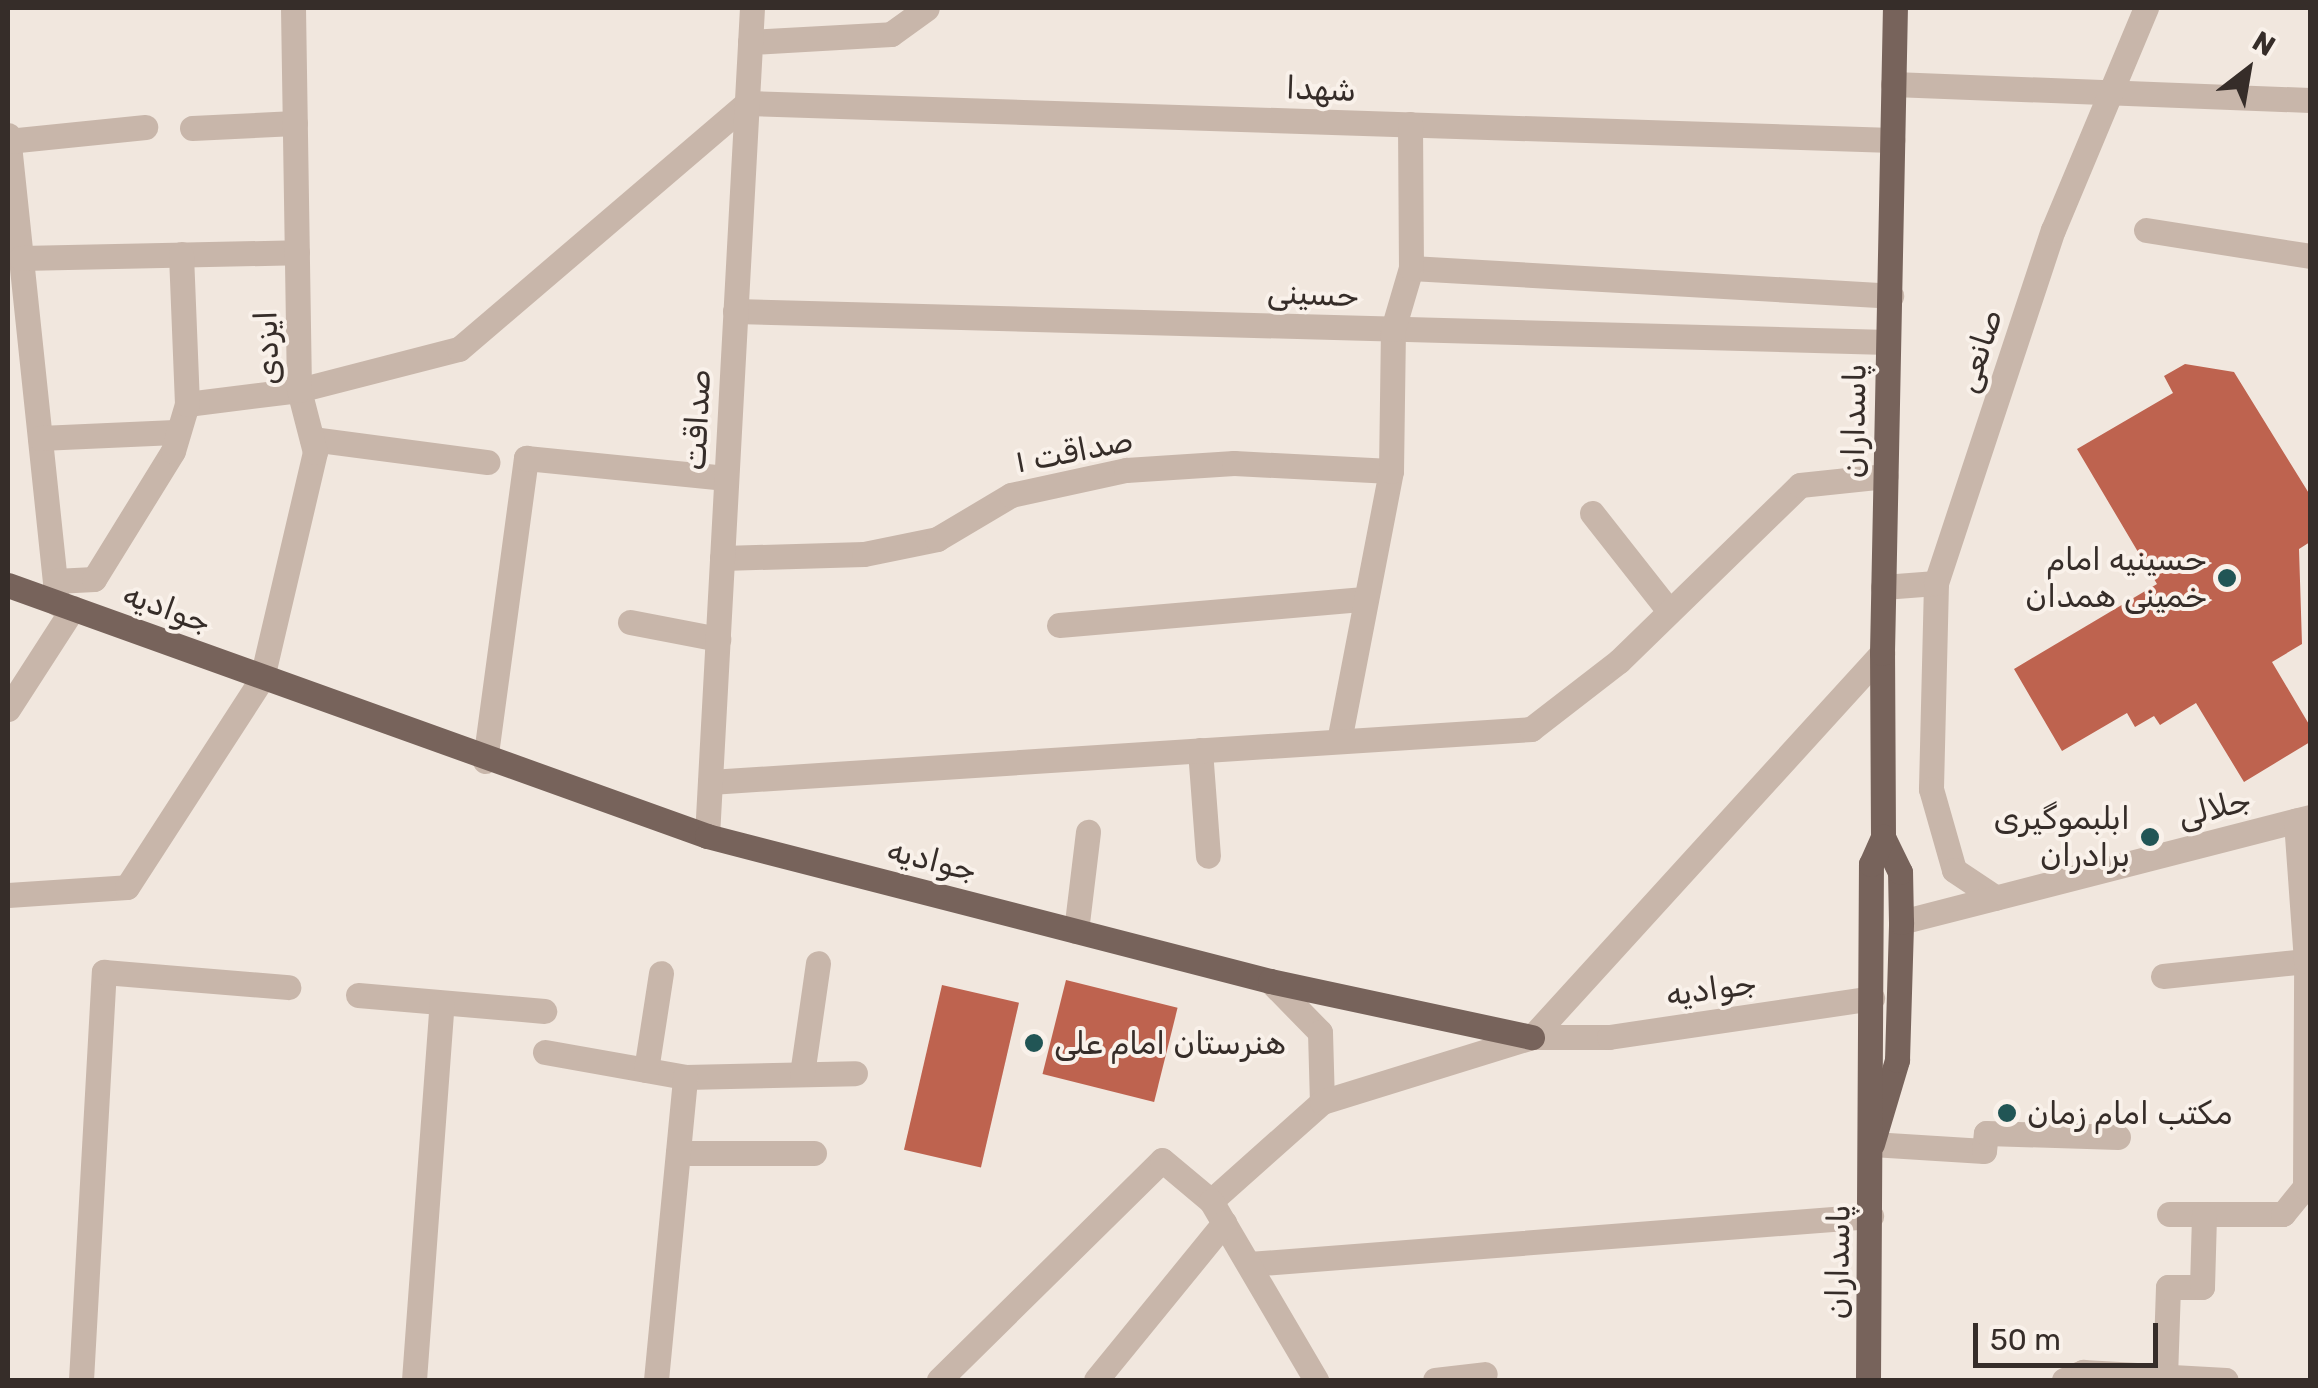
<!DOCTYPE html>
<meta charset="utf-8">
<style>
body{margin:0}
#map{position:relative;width:2318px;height:1388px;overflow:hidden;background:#f1e7de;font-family:Rubik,"Noto Sans Arabic",sans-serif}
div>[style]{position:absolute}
.building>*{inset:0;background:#be634f;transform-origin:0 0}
.minor>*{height:25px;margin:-12.5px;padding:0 12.5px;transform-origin:12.5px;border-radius:12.5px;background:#c8b6aa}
.major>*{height:25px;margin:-12.5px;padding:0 12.5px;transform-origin:12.5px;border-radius:12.5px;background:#77635b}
.dots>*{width:28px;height:28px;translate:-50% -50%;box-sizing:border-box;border:5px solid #f9f1ea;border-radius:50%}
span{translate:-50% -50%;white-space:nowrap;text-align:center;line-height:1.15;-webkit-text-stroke:8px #f9f1ea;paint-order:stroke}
.street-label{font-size:32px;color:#362d29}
.poi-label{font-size:32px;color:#362d29}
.right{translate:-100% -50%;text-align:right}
.left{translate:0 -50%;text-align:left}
.frame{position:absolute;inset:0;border:10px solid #362d29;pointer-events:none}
.north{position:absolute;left:2198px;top:20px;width:100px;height:100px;-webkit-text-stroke:8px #f9f1ea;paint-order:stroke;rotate:31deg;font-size:28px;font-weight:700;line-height:40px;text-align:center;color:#362d29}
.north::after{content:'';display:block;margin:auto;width:35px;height:45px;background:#362d29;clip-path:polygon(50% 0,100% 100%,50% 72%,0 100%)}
.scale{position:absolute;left:1973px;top:1323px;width:185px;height:45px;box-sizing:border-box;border:5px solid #362d29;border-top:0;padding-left:12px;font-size:30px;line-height:35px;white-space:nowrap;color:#362d29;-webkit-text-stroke:8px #f9f1ea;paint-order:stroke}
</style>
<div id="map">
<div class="building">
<i style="clip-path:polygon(2185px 364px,2234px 372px,2310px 495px,2310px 542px,2299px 549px,2302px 644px,2272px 662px,2310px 726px,2310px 742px,2244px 782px,2196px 703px,2160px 725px,2154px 716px,2135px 727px,2127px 713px,2062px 751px,2014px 669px,2157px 584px,2077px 449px,2173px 393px,2164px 376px)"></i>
<i style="left:1066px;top:980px;width:115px;height:97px;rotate:14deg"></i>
<i style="left:942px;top:985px;width:79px;height:169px;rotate:13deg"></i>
</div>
<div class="minor">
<i style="left:750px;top:42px;width:141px;rotate:-3.2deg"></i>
<i style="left:891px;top:34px;width:44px;rotate:-35.8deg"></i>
<i style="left:1893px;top:84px;width:417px;rotate:2.2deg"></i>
<i style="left:192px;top:128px;width:103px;rotate:-2.8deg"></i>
<i style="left:8px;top:135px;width:471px;rotate:84deg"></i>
<i style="left:8px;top:141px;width:138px;rotate:-5.8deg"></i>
<i style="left:2146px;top:230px;width:166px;rotate:9deg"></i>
<i style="left:21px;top:258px;width:276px;rotate:-1.2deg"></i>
<i style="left:1411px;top:268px;width:481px;rotate:3.3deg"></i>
<i style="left:735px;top:311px;width:1153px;rotate:1.54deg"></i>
<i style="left:187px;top:404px;width:113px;rotate:-7.1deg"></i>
<i style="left:299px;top:390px;width:165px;rotate:-14.4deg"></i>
<i style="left:459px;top:349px;width:379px;rotate:-40.5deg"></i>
<i style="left:747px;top:103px;width:1146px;rotate:1.85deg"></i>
<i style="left:40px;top:438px;width:135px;rotate:-2.5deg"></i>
<i style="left:312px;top:439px;width:177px;rotate:7.5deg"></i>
<i style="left:1592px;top:513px;width:125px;rotate:51.8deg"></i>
<i style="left:722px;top:558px;width:142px;rotate:-1.6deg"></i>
<i style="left:864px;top:554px;width:75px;rotate:-11.6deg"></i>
<i style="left:937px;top:539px;width:86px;rotate:-30.7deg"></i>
<i style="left:1011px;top:495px;width:118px;rotate:-12.3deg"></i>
<i style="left:1126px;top:470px;width:108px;rotate:-3.7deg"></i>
<i style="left:1234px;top:463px;width:157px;rotate:2.9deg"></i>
<i style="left:55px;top:581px;width:39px;rotate:-3deg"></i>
<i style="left:94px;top:579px;width:150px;rotate:-58.3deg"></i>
<i style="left:173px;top:451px;width:49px;rotate:-73.4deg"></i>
<i style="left:187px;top:404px;width:150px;rotate:-92.3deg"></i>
<i style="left:1936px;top:583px;width:206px;rotate:91.4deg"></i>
<i style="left:1931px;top:789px;width:84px;rotate:74.1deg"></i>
<i style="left:1954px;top:870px;width:50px;rotate:33.7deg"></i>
<i style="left:1883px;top:587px;width:53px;rotate:-4.3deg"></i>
<i style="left:1936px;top:583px;width:372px;rotate:-71.7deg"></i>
<i style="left:2053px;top:230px;width:241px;rotate:-67.3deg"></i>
<i style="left:630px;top:622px;width:90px;rotate:10.9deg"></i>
<i style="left:1059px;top:625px;width:306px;rotate:-4.9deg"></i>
<i style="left:8px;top:709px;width:120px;rotate:-57.2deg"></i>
<i style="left:1339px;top:741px;width:275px;rotate:-79.1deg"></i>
<i style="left:1391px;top:471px;width:142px;rotate:-89.2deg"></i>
<i style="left:1393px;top:329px;width:64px;rotate:-73.6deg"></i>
<i style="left:1411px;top:268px;width:144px;rotate:-90.4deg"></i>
<i style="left:1200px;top:750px;width:106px;rotate:85.7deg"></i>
<i style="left:485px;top:761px;width:306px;rotate:-82.3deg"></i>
<i style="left:526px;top:458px;width:201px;rotate:5.7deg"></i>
<i style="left:710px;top:782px;width:823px;rotate:-3.69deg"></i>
<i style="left:1531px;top:729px;width:111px;rotate:-37.7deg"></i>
<i style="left:1619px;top:661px;width:252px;rotate:-44.2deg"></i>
<i style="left:1800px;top:485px;width:86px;rotate:-6deg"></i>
<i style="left:707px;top:836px;width:829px;rotate:-86.89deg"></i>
<i style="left:8px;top:895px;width:119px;rotate:-3.8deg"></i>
<i style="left:127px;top:887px;width:249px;rotate:-57.1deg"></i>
<i style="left:262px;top:678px;width:232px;rotate:-76.8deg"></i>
<i style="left:315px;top:452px;width:64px;rotate:-104.5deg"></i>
<i style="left:299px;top:390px;width:382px;rotate:-90.9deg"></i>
<i style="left:1901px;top:922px;width:422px;rotate:-14.4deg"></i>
<i style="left:1076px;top:931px;width:100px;rotate:-83.1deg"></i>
<i style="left:2163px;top:976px;width:144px;rotate:-6deg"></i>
<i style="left:1270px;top:981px;width:71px;rotate:45.6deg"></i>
<i style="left:1320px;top:1032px;width:70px;rotate:88.4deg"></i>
<i style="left:358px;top:995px;width:187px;rotate:4.9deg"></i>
<i style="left:1532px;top:1037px;width:520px;rotate:-47.65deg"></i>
<i style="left:545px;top:1052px;width:142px;rotate:10.1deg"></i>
<i style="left:685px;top:1077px;width:170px;rotate:-1.3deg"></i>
<i style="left:646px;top:1070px;width:98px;rotate:-81.2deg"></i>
<i style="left:802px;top:1074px;width:112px;rotate:-81.8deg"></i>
<i style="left:1872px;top:1144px;width:112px;rotate:3.6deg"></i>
<i style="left:1984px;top:1151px;width:18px;rotate:-84deg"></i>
<i style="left:1986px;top:1133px;width:132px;rotate:1.7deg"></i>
<i style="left:678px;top:1153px;width:136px"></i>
<i style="left:1211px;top:1201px;width:149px;rotate:-41.7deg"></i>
<i style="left:1322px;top:1102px;width:220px;rotate:-17.2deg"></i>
<i style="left:1532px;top:1037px;width:77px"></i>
<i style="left:1609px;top:1037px;width:266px;rotate:-8.4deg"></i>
<i style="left:2169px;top:1214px;width:114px"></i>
<i style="left:2283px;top:1214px;width:35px;rotate:-51deg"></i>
<i style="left:2305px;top:1187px;width:226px;rotate:-89.7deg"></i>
<i style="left:2306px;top:961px;width:141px;rotate:-94.1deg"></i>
<i style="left:1249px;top:1264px;width:624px;rotate:-4.41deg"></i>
<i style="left:2165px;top:1377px;width:90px;rotate:-88.1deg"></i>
<i style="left:2168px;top:1287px;width:34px"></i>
<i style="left:2202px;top:1287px;width:73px;rotate:-88.4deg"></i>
<i style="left:81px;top:1380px;width:409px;rotate:-86.8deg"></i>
<i style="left:104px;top:972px;width:185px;rotate:4.7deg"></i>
<i style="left:414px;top:1380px;width:378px;rotate:-85.8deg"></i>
<i style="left:656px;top:1380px;width:304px;rotate:-84.5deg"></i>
<i style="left:939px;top:1380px;width:313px;rotate:-44.6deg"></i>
<i style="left:1162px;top:1160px;width:64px;rotate:39.9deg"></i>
<i style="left:1211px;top:1201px;width:208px;rotate:59.6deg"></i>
<i style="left:1096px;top:1380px;width:203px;rotate:-50.8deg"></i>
<i style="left:1435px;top:1380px;width:50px;rotate:-6.8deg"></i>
<i style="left:2064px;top:1380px;width:21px;rotate:-23deg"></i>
<i style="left:2083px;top:1372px;width:143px;rotate:3.2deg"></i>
</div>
<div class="major">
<i style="left:8px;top:585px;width:743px;rotate:19.75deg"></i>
<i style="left:707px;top:836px;width:581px;rotate:14.44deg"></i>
<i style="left:1270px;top:981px;width:268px;rotate:12.1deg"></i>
<i style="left:1872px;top:1144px;width:88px;rotate:-73.4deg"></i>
<i style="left:1897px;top:1060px;width:138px;rotate:-88.3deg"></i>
<i style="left:1901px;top:922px;width:50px;rotate:-91.1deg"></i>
<i style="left:1900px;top:872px;width:39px;rotate:-116deg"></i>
<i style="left:1883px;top:837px;width:184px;rotate:-90.3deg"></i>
<i style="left:1882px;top:653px;width:645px;rotate:-88.85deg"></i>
<i style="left:1868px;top:1380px;width:516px;rotate:-89.67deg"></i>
<i style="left:1871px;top:864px;width:30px;rotate:-66deg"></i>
</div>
<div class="dots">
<i style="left:2227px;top:578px;background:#215555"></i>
<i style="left:2150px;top:837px;background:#215555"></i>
<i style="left:1034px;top:1043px;background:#215555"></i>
<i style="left:2007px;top:1113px;background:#215555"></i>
</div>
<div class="street-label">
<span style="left:1321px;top:89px;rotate:2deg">شهدا</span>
<span style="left:1313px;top:294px;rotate:2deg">حسینی</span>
<span style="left:267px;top:348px;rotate:-92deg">ایزدی</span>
<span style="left:1979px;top:351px;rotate:-72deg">صانعی</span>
<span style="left:697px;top:420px;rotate:-87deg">صداقت</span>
<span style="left:1854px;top:421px;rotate:-89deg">پاسداران</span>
<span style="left:1074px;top:451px;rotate:-11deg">صداقت ۱</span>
<span style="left:167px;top:608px;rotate:20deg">جوادیه</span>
<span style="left:2214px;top:808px;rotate:-14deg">جلالی</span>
<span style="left:932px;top:860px;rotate:14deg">جوادیه</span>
<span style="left:1711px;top:989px;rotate:-8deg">جوادیه</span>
<span style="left:1838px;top:1262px;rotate:-89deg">پاسداران</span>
</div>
<div class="poi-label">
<span class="right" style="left:2207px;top:578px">حسینیه امام<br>خمینی همدان</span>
<span class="right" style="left:2130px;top:837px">ابلبموگیری<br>برادران</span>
<span class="left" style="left:1054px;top:1043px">هنرستان امام علی</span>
<span class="left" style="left:2027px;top:1113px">مکتب امام زمان</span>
</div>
<div class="frame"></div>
<div class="north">N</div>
<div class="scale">50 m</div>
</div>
